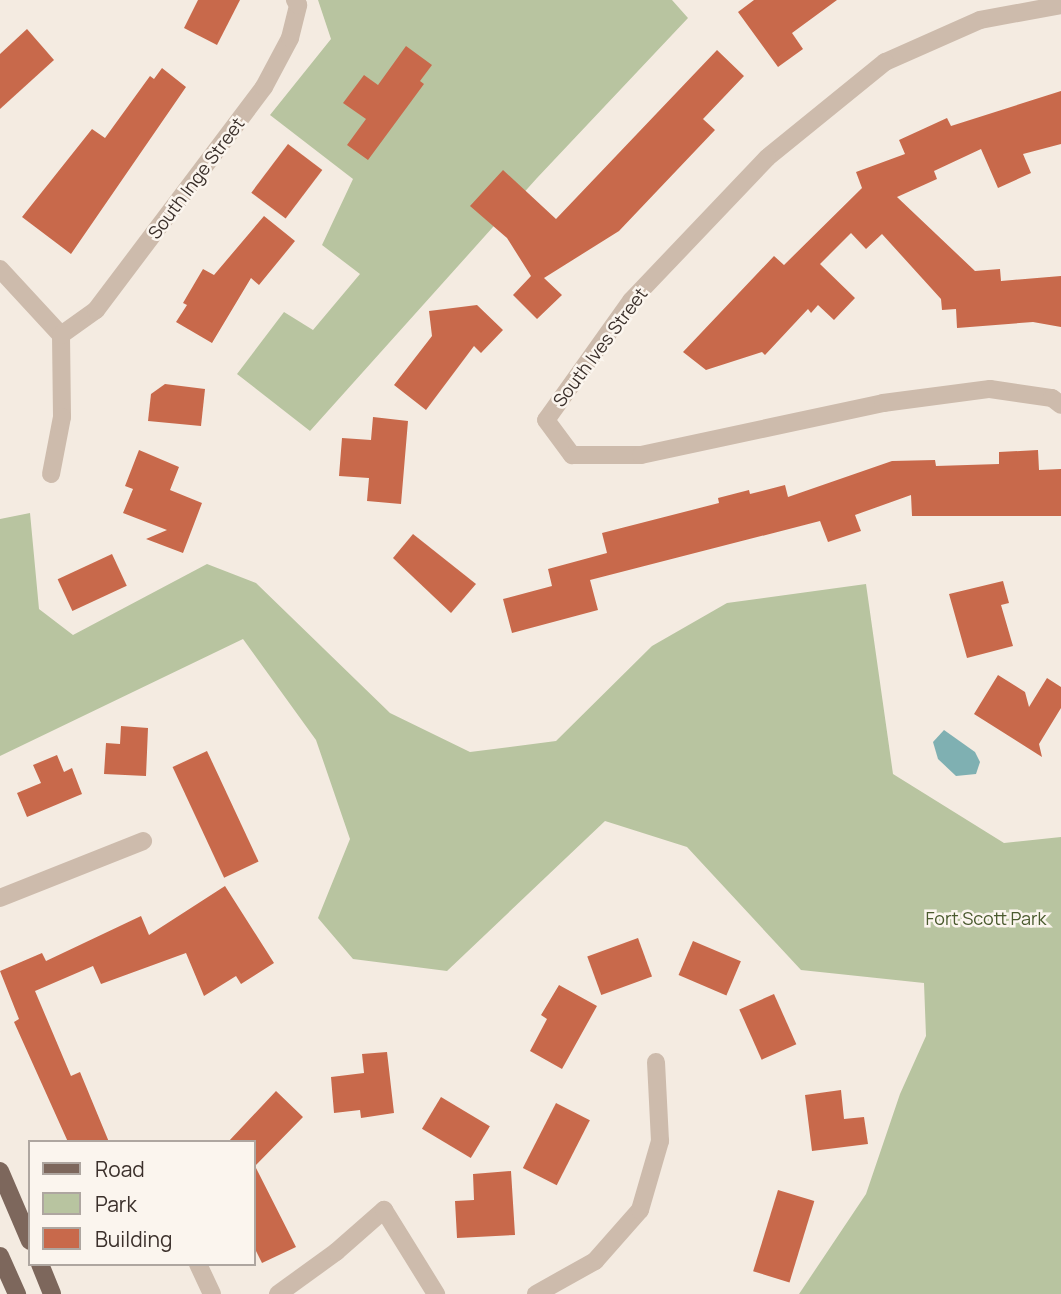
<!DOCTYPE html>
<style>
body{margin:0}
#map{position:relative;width:1061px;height:1294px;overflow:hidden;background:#f4ebe1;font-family:Manrope,sans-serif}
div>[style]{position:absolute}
.green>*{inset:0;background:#b8c4a0}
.water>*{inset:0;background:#7fb0b2}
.building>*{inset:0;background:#c8694b;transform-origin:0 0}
.minor>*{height:18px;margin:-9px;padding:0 9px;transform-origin:9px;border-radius:9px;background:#cdbbac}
.major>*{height:18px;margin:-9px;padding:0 9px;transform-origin:9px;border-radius:9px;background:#7d675c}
span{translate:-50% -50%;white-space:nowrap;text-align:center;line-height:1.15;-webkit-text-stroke:5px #fbf5ee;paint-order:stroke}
.street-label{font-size:18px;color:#3b302b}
.park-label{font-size:18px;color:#4a5a2e}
.legend{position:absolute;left:28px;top:1140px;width:228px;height:126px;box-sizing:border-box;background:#fbf5ee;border:2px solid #aea6a0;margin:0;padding:9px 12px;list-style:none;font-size:21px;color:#3b302b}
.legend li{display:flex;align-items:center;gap:14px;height:35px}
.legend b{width:35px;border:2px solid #aea6a0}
</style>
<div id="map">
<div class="green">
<i style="clip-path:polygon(318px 0,672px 0,688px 18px,537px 178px,310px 431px,237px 374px,284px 312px,313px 330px,360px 274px,322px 245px,353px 179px,270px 115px,331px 39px)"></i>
<i style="clip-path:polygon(30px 513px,39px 609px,73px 635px,207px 564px,256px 583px,390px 713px,470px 752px,556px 741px,652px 646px,727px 603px,866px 584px,893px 774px,1004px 843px,1061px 837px,1061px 1294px,799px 1294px,866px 1194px,900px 1094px,926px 1036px,924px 983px,801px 970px,687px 847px,605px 821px,447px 971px,353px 959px,318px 918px,350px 839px,316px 740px,243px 639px,0 756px,0 519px)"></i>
</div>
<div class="water">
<i style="clip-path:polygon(944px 730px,975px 752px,980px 762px,976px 774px,956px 776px,938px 759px,933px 742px)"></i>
</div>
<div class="building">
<i style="clip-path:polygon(198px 0,240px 0,217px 45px,184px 28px)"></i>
<i style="clip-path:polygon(754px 0,837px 0,792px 33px,803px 49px,778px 67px,738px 12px)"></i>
<i style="clip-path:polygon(27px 29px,54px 60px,0 109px,0 54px)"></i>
<i style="clip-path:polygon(406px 46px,432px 65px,420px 81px,424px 84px,368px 160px,347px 145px,366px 119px,343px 103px,364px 75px,378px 85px)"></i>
<i style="clip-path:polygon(717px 50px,744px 76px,703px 119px,715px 130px,619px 231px,544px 278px,562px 295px,537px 319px,513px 295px,531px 276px,507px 238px,470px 206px,503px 170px,556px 219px)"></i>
<i style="clip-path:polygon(162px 68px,186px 87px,71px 254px,22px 217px,92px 129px,105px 138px,150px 76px,154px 79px)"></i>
<i style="clip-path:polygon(1061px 91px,1061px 144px,1023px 154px,1031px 173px,998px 188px,981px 149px,934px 171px,937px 179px,897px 197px,975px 271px,1000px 269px,1001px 281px,1061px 276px,1061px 327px,1033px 322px,957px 328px,956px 309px,942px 310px,941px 299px,882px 234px,866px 249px,851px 233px,820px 264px,855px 298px,834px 320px,818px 305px,811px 313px,808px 309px,765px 355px,762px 352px,706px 370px,683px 352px,774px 256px,784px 265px,862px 188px,856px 172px,905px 154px,899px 140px,947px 118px,951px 126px)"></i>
<i style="left:288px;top:144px;width:43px;height:61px;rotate:37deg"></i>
<i style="clip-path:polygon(264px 216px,295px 241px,259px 285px,251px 278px,212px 343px,176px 322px,187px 305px,183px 303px,203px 269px,214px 275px)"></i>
<i style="clip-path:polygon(477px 305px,503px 330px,481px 353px,474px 346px,426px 410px,394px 385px,432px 336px,429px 311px)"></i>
<i style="clip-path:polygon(165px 384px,205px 389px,201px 426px,148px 421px,151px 394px)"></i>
<i style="clip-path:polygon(373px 417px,408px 421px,401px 504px,367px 501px,369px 478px,339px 476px,342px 438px,371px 440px)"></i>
<i style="clip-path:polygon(139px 450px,179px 467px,170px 490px,202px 503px,183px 553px,146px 539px,167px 530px,123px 513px,133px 489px,125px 486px)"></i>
<i style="clip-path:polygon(1038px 450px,1039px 470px,1061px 469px,1061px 516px,912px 516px,911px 495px,855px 515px,861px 531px,828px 542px,820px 521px,590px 580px,598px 610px,512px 633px,503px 599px,552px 586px,548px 569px,607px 553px,602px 533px,719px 503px,718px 498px,749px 490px,750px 494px,785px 485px,788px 497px,892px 461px,935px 460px,936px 466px,999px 464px,999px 452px)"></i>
<i style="clip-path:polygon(413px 534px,476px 584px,451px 613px,393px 558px)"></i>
<i style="left:112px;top:554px;width:35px;height:60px;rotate:65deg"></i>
<i style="clip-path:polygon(1003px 581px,1009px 603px,1001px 605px,1013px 646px,967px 658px,949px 594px)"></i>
<i style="clip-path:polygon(998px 675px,1025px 692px,1029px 707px,1047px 678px,1061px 687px,1061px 708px,1039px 744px,1042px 757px,974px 714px)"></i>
<i style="clip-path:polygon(121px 726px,148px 728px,146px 776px,104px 774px,106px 743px,120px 744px)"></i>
<i style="left:207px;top:751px;width:122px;height:38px;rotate:65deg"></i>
<i style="clip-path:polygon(57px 755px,64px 772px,72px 768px,82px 794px,27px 817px,17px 793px,41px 783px,33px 765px)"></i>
<i style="clip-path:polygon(225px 886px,274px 963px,241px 984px,236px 976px,204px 996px,186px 953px,101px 984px,93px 966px,35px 991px,71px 1076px,80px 1072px,109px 1142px,68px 1142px,14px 1022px,19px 1019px,0 971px,42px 953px,46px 961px,141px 916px,149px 935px)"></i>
<i style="left:638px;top:938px;width:41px;height:54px;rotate:70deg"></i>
<i style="left:693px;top:941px;width:52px;height:37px;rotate:23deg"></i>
<i style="clip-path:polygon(559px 985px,597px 1006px,562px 1069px,530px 1051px,547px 1019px,541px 1015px)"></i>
<i style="left:774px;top:994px;width:55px;height:38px;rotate:66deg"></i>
<i style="clip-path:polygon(387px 1052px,394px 1113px,361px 1118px,360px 1110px,334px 1113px,331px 1077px,364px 1073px,362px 1054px)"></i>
<i style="clip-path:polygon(841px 1090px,844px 1119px,864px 1117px,868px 1144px,812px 1151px,805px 1095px)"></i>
<i style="clip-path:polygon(276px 1091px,303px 1117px,255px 1166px,296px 1247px,262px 1263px,254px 1247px,254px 1142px,228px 1142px)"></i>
<i style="left:441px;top:1097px;width:57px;height:37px;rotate:31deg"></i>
<i style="left:556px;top:1103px;width:38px;height:73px;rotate:27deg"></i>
<i style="clip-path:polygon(511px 1171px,515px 1235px,457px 1238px,455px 1201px,474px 1200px,473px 1174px)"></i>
<i style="left:778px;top:1190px;width:38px;height:85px;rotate:17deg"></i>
</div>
<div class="minor">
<i style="left:1061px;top:5px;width:82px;rotate:169.5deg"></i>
<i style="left:980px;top:20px;width:104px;rotate:156.1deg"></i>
<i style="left:885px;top:62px;width:152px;rotate:140.9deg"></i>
<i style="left:767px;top:158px;width:197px;rotate:133.6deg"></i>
<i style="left:631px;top:301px;width:146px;rotate:125.5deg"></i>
<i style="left:546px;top:420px;width:44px;rotate:53.4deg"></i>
<i style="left:572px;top:455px;width:69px"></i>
<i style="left:641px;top:455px;width:248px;rotate:-12.1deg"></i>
<i style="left:883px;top:403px;width:108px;rotate:-7.5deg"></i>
<i style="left:990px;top:389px;width:63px;rotate:8.3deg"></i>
<i style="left:1052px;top:398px;width:11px;rotate:38deg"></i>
<i style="left:0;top:269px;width:90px;rotate:47.3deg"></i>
<i style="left:61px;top:335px;width:82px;rotate:89.3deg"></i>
<i style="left:62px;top:417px;width:58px;rotate:100.9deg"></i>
<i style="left:61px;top:335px;width:43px;rotate:-35.5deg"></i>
<i style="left:96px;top:310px;width:279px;rotate:-53deg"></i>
<i style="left:264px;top:87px;width:55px;rotate:-62deg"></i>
<i style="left:290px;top:38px;width:34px;rotate:-76deg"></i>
<i style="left:298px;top:5px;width:6px;rotate:-121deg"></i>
<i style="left:0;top:898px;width:154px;rotate:-21.7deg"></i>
<i style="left:198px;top:1264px;width:33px;rotate:65deg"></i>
<i style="left:278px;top:1294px;width:72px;rotate:-35.9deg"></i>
<i style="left:336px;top:1252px;width:64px;rotate:-41.2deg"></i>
<i style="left:384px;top:1210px;width:99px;rotate:58.2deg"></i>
<i style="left:536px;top:1294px;width:68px;rotate:-29.2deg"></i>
<i style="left:595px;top:1261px;width:68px;rotate:-48.6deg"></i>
<i style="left:640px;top:1210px;width:72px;rotate:-73.8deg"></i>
<i style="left:660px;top:1141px;width:79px;rotate:-92.9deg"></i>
</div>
<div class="major">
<i style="left:0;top:1171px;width:76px;rotate:66.8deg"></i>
<i style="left:0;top:1256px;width:42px;rotate:65.9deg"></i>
<i style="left:40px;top:1264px;width:32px;rotate:68deg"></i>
</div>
<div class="street-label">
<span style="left:196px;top:178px;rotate:-53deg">South Inge Street</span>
<span style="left:600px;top:347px;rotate:-53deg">South Ives Street</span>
</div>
<div class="park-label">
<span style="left:986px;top:918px">Fort Scott Park</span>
</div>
<ul class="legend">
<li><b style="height:9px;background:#7d675c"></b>Road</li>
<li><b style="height:19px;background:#b8c4a0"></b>Park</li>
<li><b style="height:19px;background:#c8694b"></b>Building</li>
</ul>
</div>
